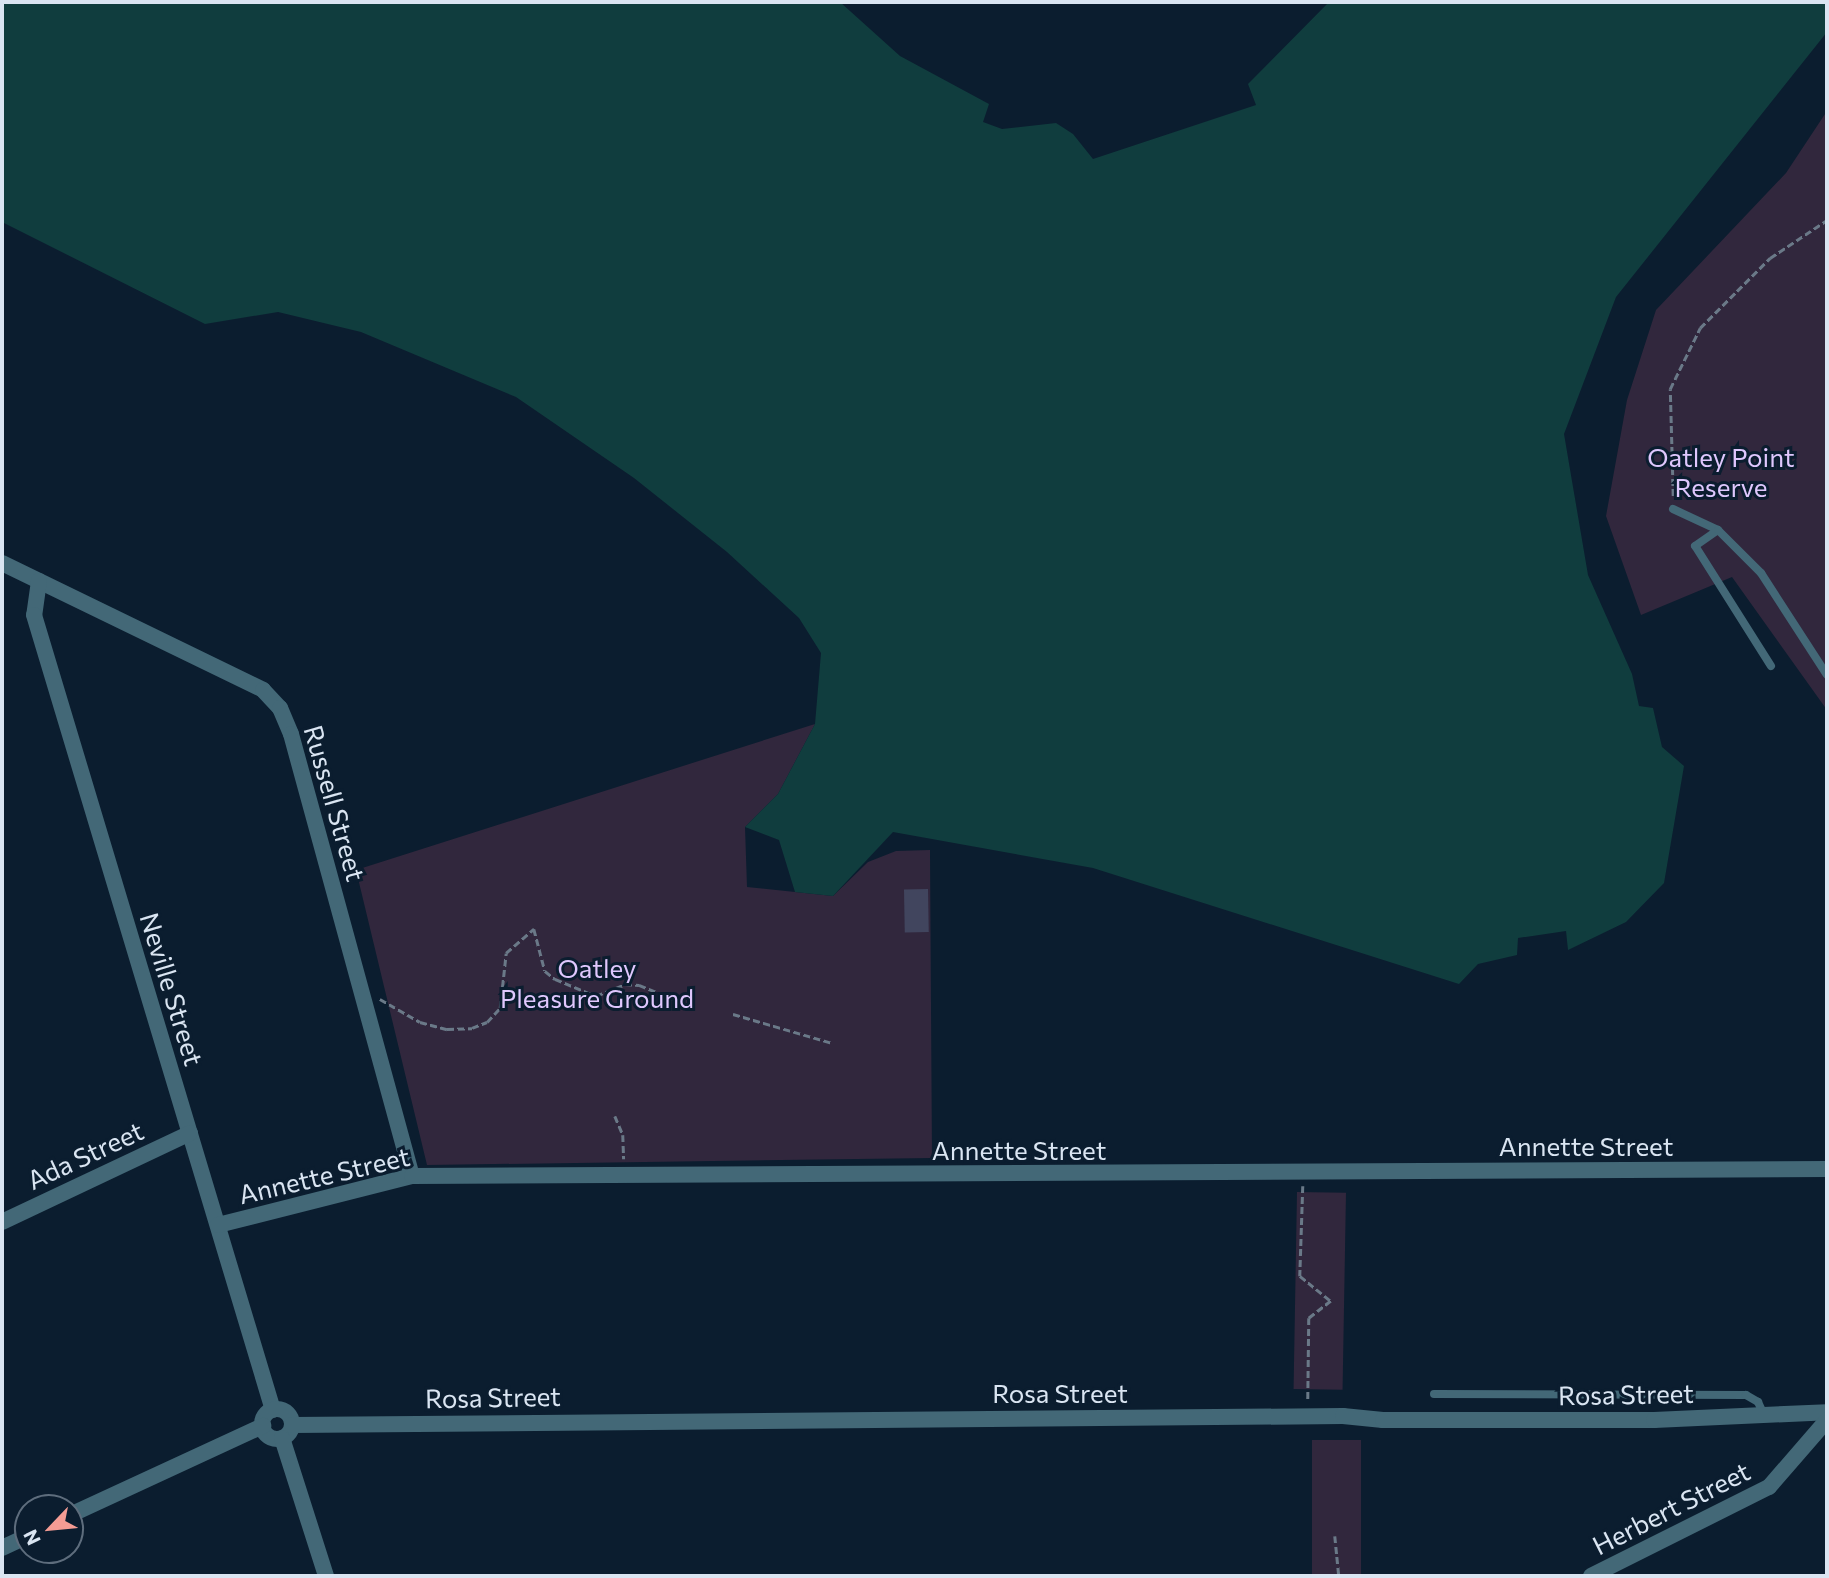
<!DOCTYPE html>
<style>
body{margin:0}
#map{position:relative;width:1829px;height:1578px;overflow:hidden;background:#0b1d2f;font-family:Commissioner,sans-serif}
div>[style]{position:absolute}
.green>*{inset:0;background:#31273d;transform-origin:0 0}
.water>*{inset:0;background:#103d3e}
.building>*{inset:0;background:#41455e;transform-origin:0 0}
.path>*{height:2.5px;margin-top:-1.25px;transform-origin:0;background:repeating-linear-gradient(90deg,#6a7988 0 7px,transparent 0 10.5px)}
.lane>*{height:8px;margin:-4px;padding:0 4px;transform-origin:4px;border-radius:4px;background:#436877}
.street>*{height:16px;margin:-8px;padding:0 8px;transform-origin:8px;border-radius:8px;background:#436877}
.street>.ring{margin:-8px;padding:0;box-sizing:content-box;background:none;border:16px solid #436877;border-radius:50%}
span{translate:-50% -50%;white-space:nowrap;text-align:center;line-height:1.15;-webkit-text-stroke:6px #0b1d2f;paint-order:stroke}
.park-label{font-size:26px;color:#dfc7fd}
.street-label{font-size:26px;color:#dae5f2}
.frame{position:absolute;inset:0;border:4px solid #dae5f2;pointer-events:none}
.north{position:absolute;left:14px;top:1494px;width:70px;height:70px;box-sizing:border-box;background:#0b1d2f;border:2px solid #5e6d7d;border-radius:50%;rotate:244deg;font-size:19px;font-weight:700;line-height:28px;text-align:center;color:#dae5f2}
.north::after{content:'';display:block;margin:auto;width:24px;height:32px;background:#f59c94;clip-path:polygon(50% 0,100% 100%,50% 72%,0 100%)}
</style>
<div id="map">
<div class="green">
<i style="clip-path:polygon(1827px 111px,1827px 710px,1732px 577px,1641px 615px,1606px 516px,1627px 400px,1656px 310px,1786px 173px)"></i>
<i style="clip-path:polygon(815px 724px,778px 794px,745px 827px,747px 887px,833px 896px,868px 862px,896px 851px,930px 850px,932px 1158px,427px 1165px,356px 870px)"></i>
<i style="left:1297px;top:1192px;width:49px;height:197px;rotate:1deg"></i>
<i style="left:1312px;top:1440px;width:49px;height:136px"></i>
</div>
<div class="water">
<i style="clip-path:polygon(2px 2px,840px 2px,900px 56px,989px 104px,983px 122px,1002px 129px,1056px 123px,1073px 134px,1093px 159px,1256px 105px,1248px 84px,1329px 2px,1827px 2px,1827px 32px,1616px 297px,1564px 434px,1588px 575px,1632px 674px,1639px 706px,1653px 708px,1662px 747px,1684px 766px,1664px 883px,1626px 922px,1568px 950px,1566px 931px,1518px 938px,1517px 955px,1478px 964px,1459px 984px,1093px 868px,893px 832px,833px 896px,795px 892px,779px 840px,745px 827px,778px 794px,815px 724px,821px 653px,799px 618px,727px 552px,634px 478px,516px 397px,361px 332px,278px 312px,205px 324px,2px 222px)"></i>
</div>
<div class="building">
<i style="left:928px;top:889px;width:43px;height:24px;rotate:89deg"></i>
</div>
<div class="path">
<i style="left:1673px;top:496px;width:107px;rotate:-91.6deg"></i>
<i style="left:1670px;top:389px;width:68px;rotate:-63.8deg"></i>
<i style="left:1700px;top:328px;width:99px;rotate:-45deg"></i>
<i style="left:1770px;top:258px;width:69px;rotate:-33.7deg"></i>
<i style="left:380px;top:999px;width:46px;rotate:29.9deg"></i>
<i style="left:420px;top:1022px;width:28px;rotate:15deg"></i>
<i style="left:447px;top:1029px;width:25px;rotate:-2deg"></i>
<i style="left:472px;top:1028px;width:16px;rotate:-22deg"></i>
<i style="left:487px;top:1022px;width:19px;rotate:-47deg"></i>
<i style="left:500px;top:1008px;width:55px;rotate:-83.8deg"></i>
<i style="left:506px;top:953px;width:37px;rotate:-41deg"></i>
<i style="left:534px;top:929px;width:43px;rotate:75.3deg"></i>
<i style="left:545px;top:971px;width:13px;rotate:39deg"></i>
<i style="left:555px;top:979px;width:44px;rotate:22.5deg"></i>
<i style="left:596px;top:996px;width:31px;rotate:-22deg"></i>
<i style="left:625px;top:984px;width:14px;rotate:4deg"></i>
<i style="left:639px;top:985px;width:45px;rotate:22deg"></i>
<i style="left:733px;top:1014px;width:103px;rotate:16.3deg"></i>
<i style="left:615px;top:1116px;width:21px;rotate:67deg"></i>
<i style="left:623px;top:1135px;width:24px;rotate:88deg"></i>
<i style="left:1303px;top:1186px;width:90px;rotate:91.9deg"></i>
<i style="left:1300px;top:1276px;width:40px;rotate:39deg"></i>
<i style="left:1331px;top:1301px;width:28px;rotate:142deg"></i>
<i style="left:1309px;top:1318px;width:83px;rotate:90.7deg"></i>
<i style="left:1335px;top:1536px;width:40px;rotate:84.3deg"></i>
</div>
<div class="lane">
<i style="left:1673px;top:509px;width:50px;rotate:25deg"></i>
<i style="left:1771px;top:666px;width:142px;rotate:-122.3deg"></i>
<i style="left:1695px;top:546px;width:28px;rotate:-35deg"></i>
<i style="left:1718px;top:530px;width:61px;rotate:45deg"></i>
<i style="left:1761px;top:573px;width:121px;rotate:57.1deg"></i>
<i style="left:1434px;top:1394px;width:312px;rotate:0.2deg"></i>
<i style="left:1746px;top:1395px;width:14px;rotate:30deg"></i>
<i style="left:1758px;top:1402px;width:14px;rotate:65deg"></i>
</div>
<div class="street">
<i style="left:2px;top:563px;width:290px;rotate:25.9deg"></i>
<i style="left:263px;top:690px;width:25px;rotate:47deg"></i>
<i style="left:280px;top:708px;width:28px;rotate:67deg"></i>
<i style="left:291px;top:734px;width:458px;rotate:74.7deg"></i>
<i style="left:39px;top:581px;width:34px;rotate:98deg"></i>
<i style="left:34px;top:615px;width:830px;rotate:73.27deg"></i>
<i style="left:2px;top:1222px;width:208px;rotate:-25.3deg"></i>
<i style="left:218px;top:1225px;width:200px;rotate:-14.2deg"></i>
<i style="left:412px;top:1176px;width:1415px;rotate:-0.28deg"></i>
<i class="ring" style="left:262px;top:1409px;width:14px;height:14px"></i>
<i style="left:292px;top:1425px;width:1051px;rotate:-0.49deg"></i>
<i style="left:1343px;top:1416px;width:40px;rotate:5.7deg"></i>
<i style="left:1383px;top:1420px;width:271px"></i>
<i style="left:1654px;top:1420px;width:173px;rotate:-2.6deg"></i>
<i style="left:282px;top:1438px;width:145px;rotate:72.3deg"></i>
<i style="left:70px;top:1515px;width:213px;rotate:-24.8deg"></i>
<i style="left:2px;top:1548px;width:29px;rotate:-25deg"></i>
<i style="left:1591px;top:1576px;width:199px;rotate:-26.6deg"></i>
<i style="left:1769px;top:1487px;width:89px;rotate:-49.1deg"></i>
</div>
<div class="park-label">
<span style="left:1721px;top:472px">Oatley Point<br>Reserve</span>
<span style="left:597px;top:983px">Oatley<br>Pleasure Ground</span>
</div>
<div class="street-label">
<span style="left:335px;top:803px;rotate:74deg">Russell Street</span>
<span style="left:172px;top:989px;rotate:73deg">Neville Street</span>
<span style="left:1586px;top:1146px">Annette Street</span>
<span style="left:1019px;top:1150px">Annette Street</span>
<span style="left:85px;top:1155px;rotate:-25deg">Ada Street</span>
<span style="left:324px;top:1175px;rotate:-13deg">Annette Street</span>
<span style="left:1060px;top:1393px">Rosa Street</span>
<span style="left:1626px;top:1394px;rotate:-1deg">Rosa Street</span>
<span style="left:493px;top:1397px;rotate:-1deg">Rosa Street</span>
<span style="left:1671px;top:1508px;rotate:-27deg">Herbert Street</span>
</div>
<div class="frame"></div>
<div class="north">N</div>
</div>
